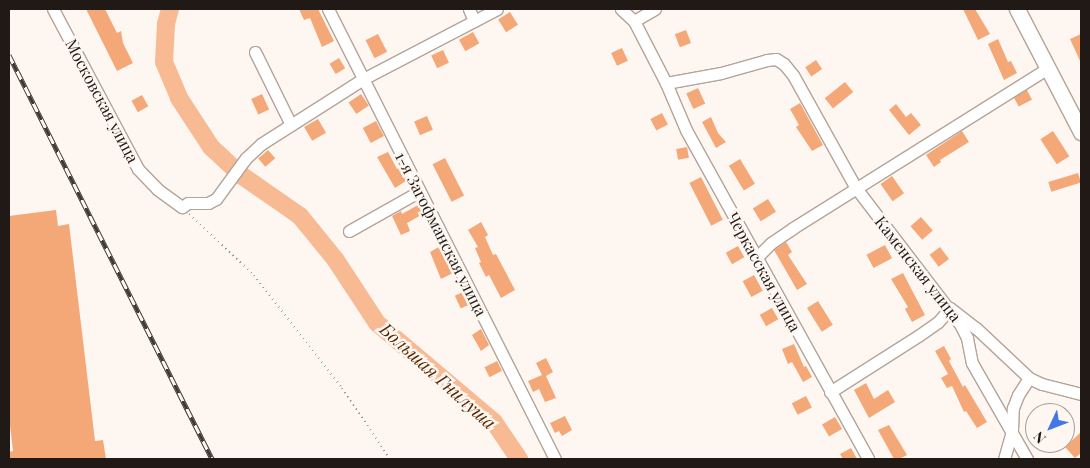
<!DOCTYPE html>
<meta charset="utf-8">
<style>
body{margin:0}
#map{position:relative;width:1090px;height:468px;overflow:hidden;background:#fdf6f1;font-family:"Playfair Display",serif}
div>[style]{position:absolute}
.river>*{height:18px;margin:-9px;padding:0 9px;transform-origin:9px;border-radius:9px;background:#f8ba93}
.building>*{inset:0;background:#f4a877;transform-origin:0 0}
.path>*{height:2px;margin-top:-1px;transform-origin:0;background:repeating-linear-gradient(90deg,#9e9793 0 1px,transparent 0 5px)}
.roads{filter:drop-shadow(1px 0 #b5a398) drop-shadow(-1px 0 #b5a398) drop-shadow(0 1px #b5a398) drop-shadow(0 -1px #b5a398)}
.minor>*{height:11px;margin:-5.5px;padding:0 5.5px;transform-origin:5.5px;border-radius:5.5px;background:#fff}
.major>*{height:15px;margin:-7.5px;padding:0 7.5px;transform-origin:7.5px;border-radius:7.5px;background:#fff}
.rail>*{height:5px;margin-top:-2.5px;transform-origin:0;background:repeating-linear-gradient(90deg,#fdf6f1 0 9px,#3f3833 0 18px);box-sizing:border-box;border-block:1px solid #3f3833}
span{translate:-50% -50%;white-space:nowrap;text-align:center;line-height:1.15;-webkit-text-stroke:5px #fdf6f1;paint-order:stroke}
.street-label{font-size:16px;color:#201915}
.water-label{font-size:18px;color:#572800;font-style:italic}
.frame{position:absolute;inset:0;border:10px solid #201915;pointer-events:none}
.north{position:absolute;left:1025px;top:403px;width:50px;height:50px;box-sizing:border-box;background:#fdf6f1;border:1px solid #a59e99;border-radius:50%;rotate:227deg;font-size:14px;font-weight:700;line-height:20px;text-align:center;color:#201915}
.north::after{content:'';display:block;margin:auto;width:18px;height:22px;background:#4376e7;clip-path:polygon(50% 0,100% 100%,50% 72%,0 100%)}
</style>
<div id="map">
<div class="river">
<i style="left:170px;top:9px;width:16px;rotate:105deg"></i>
<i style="left:166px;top:24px;width:38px;rotate:93deg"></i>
<i style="left:164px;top:62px;width:39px;rotate:67deg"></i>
<i style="left:179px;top:98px;width:59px;rotate:56.9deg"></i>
<i style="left:211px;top:147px;width:41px;rotate:43deg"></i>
<i style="left:241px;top:175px;width:72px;rotate:34.8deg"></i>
<i style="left:300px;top:216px;width:55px;rotate:50.9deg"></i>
<i style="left:335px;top:259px;width:77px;rotate:56.7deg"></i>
<i style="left:377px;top:323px;width:153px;rotate:40.2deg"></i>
<i style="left:494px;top:422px;width:45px;rotate:56deg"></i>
</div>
<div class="building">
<i style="clip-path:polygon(86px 9px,105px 9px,117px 33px,121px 31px,123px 43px,133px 63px,117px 71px)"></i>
<i style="clip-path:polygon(299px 9px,318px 9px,334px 41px,322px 47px,310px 18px,304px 20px)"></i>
<i style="clip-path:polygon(963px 9px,975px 9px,990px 34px,978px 40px)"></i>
<i style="left:510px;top:12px;width:15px;height:14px;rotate:58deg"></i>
<i style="left:686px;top:30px;width:14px;height:12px;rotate:69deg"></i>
<i style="left:473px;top:32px;width:13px;height:16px;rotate:61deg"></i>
<i style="left:378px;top:34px;width:20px;height:14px;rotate:63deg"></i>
<i style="clip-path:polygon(1081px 34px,1081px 63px,1070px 39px)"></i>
<i style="clip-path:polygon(998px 39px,1008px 62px,1011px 61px,1017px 73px,1004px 80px,988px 44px)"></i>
<i style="left:622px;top:48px;width:14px;height:12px;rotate:65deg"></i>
<i style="left:443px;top:50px;width:14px;height:13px;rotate:65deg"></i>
<i style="left:339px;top:58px;width:12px;height:11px;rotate:59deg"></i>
<i style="left:816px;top:60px;width:11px;height:13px;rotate:56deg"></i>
<i style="left:845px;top:82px;width:13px;height:26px;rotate:51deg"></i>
<i style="left:698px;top:88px;width:17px;height:13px;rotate:65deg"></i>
<i style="left:1027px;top:90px;width:11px;height:15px;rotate:63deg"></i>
<i style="left:262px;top:94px;width:17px;height:12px;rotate:65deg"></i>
<i style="left:361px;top:94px;width:14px;height:15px;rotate:56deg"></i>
<i style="left:142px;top:95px;width:13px;height:12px;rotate:61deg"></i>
<i style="clip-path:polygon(800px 103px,823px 145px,812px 151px,796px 127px,799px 125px,790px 109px)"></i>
<i style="clip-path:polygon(896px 104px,906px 117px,911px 113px,921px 125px,909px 135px,889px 110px)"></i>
<i style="left:662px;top:113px;width:13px;height:13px;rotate:63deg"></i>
<i style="left:427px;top:116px;width:15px;height:14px;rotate:67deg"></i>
<i style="clip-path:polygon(711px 117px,718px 133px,726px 142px,716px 148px,702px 122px)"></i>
<i style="left:318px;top:119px;width:16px;height:16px;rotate:60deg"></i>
<i style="left:376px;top:121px;width:17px;height:15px;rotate:62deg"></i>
<i style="clip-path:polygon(962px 131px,969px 142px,940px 160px,941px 162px,934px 167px,926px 155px)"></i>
<i style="left:1053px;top:131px;width:30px;height:15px;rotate:57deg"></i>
<i style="left:687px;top:147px;width:11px;height:11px;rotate:80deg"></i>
<i style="left:268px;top:150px;width:11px;height:13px;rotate:49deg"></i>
<i style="clip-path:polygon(388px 152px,397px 169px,399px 168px,406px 181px,395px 188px,377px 157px)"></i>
<i style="left:445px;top:158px;width:42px;height:14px;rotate:63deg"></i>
<i style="left:740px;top:159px;width:29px;height:13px;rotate:59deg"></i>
<i style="left:1078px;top:173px;width:10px;height:31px;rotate:73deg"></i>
<i style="left:892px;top:176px;width:21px;height:14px;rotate:55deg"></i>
<i style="left:701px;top:177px;width:48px;height:13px;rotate:63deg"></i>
<i style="left:768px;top:199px;width:15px;height:18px;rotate:58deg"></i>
<i style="clip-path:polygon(418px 205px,423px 214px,407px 223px,410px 231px,401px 235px,392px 216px,401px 211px,402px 214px)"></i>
<i style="clip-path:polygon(56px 210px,58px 226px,69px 224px,95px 441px,103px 440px,106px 459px,9px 459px,9px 452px,13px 451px,9px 417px,9px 216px)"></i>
<i style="left:921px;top:217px;width:18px;height:14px;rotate:49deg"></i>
<i style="clip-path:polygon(481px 222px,488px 235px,485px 237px,493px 255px,496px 254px,515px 290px,501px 298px,489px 275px,486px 277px,479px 263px,481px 262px,475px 248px,478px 247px,468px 230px)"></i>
<i style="clip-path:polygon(786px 242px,792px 252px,788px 255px,807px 284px,797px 290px,774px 250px)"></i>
<i style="left:885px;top:245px;width:15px;height:21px;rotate:62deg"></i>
<i style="left:738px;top:246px;width:13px;height:14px;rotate:61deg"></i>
<i style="clip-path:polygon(439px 247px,453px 273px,441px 279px,430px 252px)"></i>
<i style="left:940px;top:247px;width:15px;height:13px;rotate:53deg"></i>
<i style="clip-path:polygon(903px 273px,925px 315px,912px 322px,905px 309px,908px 307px,891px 279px)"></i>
<i style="left:754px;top:275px;width:18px;height:13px;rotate:61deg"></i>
<i style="left:463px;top:292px;width:14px;height:9px;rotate:65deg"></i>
<i style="left:818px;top:301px;width:28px;height:13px;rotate:58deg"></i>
<i style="left:772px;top:308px;width:13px;height:14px;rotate:61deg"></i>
<i style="clip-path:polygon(481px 329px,489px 345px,481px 351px,472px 335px)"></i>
<i style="clip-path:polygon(794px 344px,804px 367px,806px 366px,812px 377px,803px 382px,792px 362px,788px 364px,782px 349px)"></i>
<i style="clip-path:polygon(944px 346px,951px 359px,949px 361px,963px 387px,965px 385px,987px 422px,977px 428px,966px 411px,964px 412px,952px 386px,947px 388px,941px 378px,948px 374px,935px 351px)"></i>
<i style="clip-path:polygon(546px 358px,553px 372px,546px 376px,556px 398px,545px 402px,539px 389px,533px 392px,528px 381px,542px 375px,536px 363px)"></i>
<i style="left:497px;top:361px;width:11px;height:14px;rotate:63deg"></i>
<i style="clip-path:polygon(866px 383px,874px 399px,888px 390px,895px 402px,869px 418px,854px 390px)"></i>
<i style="left:806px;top:396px;width:13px;height:16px;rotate:63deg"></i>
<i style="clip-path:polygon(565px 416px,572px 430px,562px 436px,559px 431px,555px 433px,550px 423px)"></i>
<i style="left:835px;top:417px;width:14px;height:15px;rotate:60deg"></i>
<i style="clip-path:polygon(889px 425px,907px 455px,899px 459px,894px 459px,878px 430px)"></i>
<i style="clip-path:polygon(1081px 432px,1081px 453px,1075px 458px,1065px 447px)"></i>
<i style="clip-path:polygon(851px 448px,857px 459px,843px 459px,840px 454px)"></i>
</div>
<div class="path">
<i style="left:189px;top:214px;width:89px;rotate:43.2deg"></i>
<i style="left:254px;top:275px;width:143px;rotate:52.1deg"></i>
<i style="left:342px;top:388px;width:86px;rotate:55.9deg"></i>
</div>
<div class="roads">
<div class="minor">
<i style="left:53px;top:9px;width:181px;rotate:62deg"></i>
<i style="left:138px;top:169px;width:28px;rotate:46deg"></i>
<i style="left:157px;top:189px;width:31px;rotate:36deg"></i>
<i style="left:182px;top:207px;width:7px;rotate:-34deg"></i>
<i style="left:188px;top:203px;width:20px"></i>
<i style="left:208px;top:203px;width:9px;rotate:-27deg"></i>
<i style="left:216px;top:199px;width:51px;rotate:-53.8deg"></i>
<i style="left:246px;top:158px;width:21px;rotate:-43deg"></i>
<i style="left:261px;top:144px;width:121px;rotate:-32.5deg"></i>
<i style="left:363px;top:79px;width:151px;rotate:-27.6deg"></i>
<i style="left:328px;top:9px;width:504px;rotate:63.23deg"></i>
<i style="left:469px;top:9px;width:13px;rotate:67deg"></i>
<i style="left:621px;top:9px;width:18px;rotate:43deg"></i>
<i style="left:634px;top:21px;width:70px;rotate:62.7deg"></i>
<i style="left:666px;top:83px;width:51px;rotate:66.9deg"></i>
<i style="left:686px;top:130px;width:376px;rotate:61deg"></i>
<i style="left:634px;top:21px;width:24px;rotate:-30deg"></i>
<i style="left:255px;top:52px;width:81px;rotate:63.7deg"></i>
<i style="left:666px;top:83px;width:56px;rotate:-10.3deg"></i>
<i style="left:721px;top:73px;width:48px;rotate:-15.8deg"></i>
<i style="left:767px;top:60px;width:9px;rotate:-6deg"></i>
<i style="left:776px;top:59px;width:9px;rotate:32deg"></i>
<i style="left:784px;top:64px;width:14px;rotate:51deg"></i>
<i style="left:793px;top:75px;width:129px;rotate:60.9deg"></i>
<i style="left:856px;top:188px;width:171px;rotate:52.6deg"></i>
<i style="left:960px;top:324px;width:16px;rotate:63deg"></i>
<i style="left:967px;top:338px;width:25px;rotate:79deg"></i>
<i style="left:972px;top:363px;width:111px;rotate:60.2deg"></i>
<i style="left:349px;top:231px;width:81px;rotate:-29.4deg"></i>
<i style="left:756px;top:258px;width:21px;rotate:-45deg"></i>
<i style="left:771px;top:243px;width:27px;rotate:-34deg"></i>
<i style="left:793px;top:228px;width:301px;rotate:-32.1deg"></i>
<i style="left:830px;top:392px;width:104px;rotate:-32.5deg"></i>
<i style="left:918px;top:336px;width:24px;rotate:-35deg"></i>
<i style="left:938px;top:322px;width:18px;rotate:-49deg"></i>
<i style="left:950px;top:308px;width:33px;rotate:38deg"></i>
<i style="left:976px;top:328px;width:73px;rotate:43.3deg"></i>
<i style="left:1029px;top:378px;width:14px;rotate:25deg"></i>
<i style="left:1042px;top:384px;width:40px;rotate:14.4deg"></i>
<i style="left:1004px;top:459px;width:29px;rotate:-74deg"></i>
<i style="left:1012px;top:431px;width:23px;rotate:-88deg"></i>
<i style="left:1013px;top:408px;width:14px;rotate:-69deg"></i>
<i style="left:1018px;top:395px;width:20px;rotate:-57deg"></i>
</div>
<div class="major">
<i style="left:1017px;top:9px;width:139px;rotate:62.5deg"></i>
</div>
</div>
<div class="rail">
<i style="left:9px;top:55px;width:452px;rotate:63.3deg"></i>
</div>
<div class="street-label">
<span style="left:102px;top:101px;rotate:62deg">Московская улица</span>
<span style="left:441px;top:234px;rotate:63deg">1-я Загофманская улица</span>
<span style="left:918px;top:269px;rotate:52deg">Каменская улица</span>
<span style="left:764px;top:272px;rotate:61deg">Черкасская улица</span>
</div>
<div class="water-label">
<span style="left:438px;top:376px;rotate:42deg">Большая Гнилуша</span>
</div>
<div class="frame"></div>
<div class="north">N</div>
</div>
